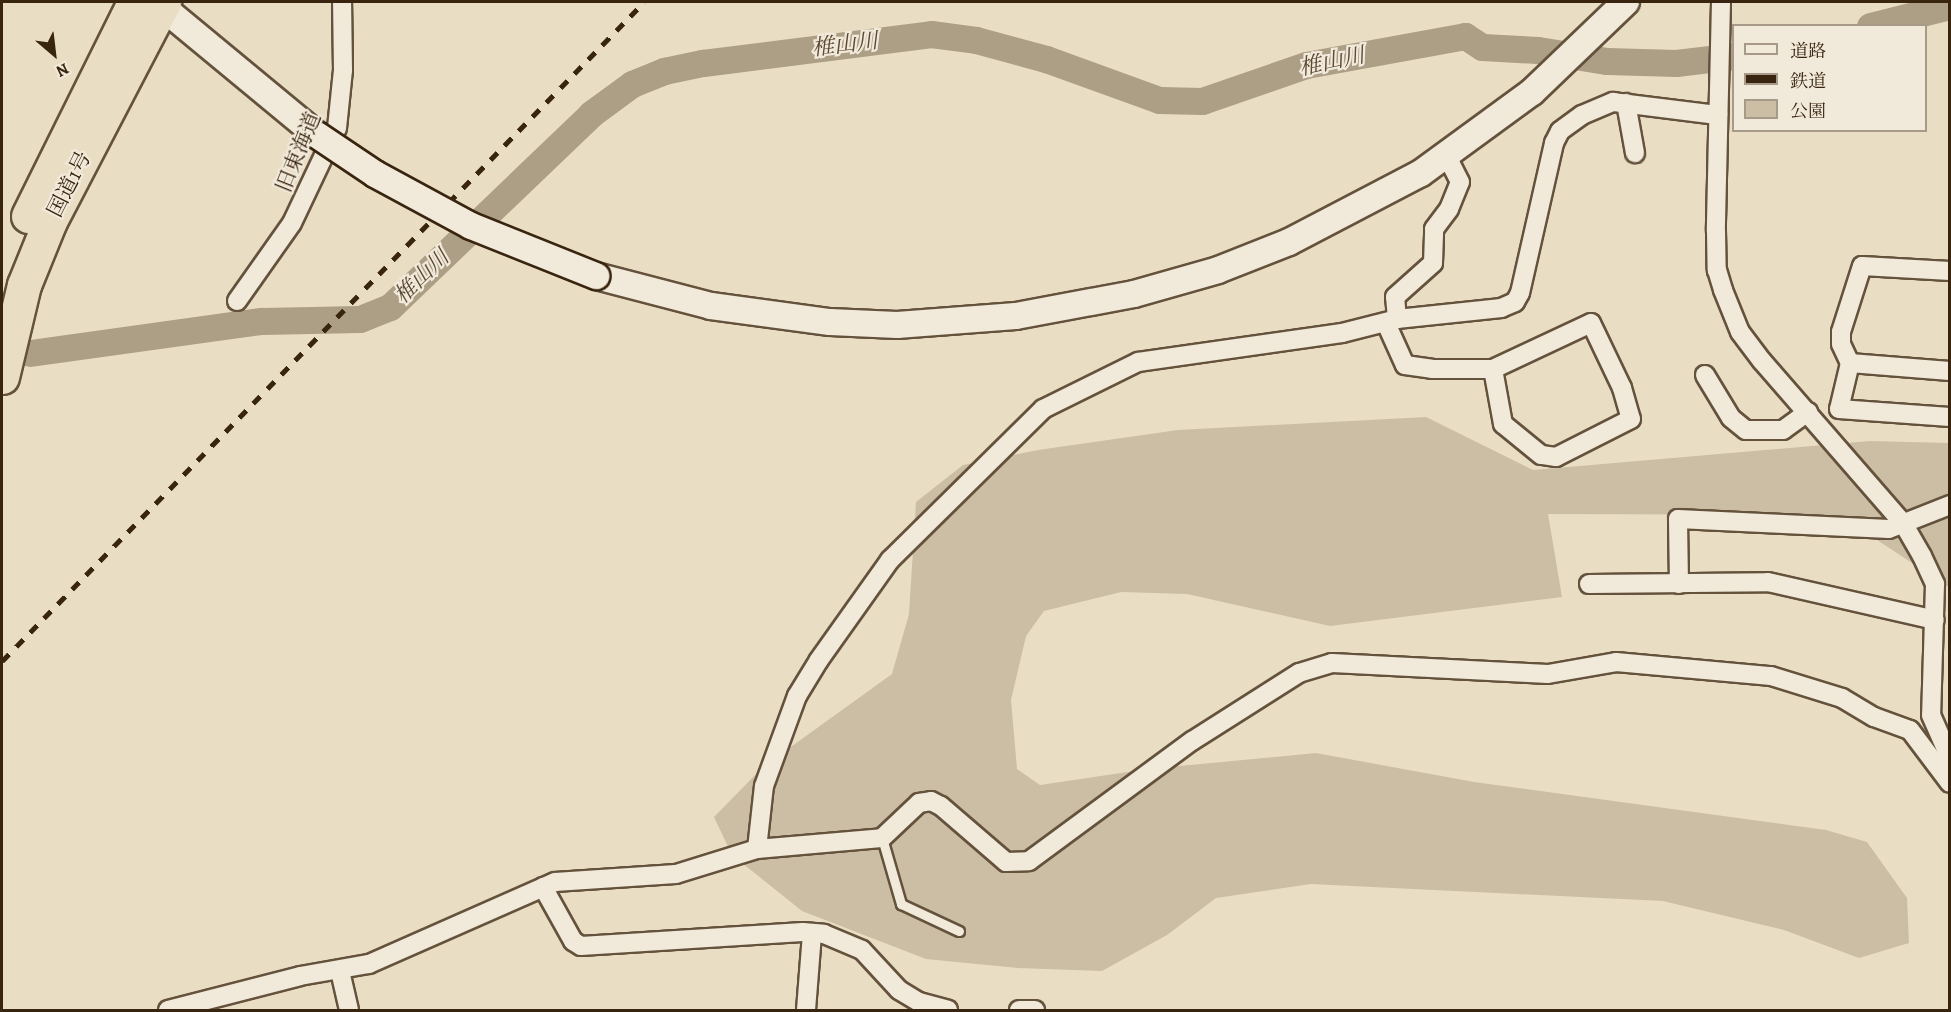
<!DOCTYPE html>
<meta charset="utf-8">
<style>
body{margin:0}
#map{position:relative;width:1951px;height:1012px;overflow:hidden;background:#e9ddc4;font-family:Alegreya,"Noto Serif JP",serif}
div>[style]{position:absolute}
.green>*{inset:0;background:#cbbea5}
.river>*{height:27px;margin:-13.5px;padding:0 13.5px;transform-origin:13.5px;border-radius:13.5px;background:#ad9e86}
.roads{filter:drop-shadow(2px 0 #64523c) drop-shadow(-2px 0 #64523c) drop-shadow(0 2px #64523c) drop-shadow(0 -2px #64523c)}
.lane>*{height:9px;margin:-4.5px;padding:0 4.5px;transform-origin:4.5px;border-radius:4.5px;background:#f1e9d9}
.street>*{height:18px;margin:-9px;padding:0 9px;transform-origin:9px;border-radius:9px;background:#f1e9d9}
.secondary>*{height:26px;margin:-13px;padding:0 13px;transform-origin:13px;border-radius:13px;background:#f1e9d9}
.highway>*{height:33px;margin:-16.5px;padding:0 16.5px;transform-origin:16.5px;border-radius:16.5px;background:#e9ddc4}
.rail>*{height:4.5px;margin-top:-2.25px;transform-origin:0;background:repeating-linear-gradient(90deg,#38240f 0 10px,transparent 0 20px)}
.bridges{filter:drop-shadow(2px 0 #38240f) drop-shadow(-2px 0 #38240f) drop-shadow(0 2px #38240f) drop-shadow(0 -2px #38240f)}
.secondary-bridge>*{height:26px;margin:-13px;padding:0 13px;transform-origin:13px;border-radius:13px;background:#f1e9d9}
span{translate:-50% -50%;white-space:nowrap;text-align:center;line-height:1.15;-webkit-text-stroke:4.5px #f1e9d9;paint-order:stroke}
.street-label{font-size:21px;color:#38240f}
.water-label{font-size:22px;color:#5b4933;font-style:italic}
.frame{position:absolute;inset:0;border:3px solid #38240f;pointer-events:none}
.legend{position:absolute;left:1732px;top:24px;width:195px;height:108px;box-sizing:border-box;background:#f1e9d9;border:2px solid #a79a88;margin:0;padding:8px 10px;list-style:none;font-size:18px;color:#38240f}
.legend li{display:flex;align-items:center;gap:12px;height:30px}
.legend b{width:30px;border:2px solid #a79a88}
.north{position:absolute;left:24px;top:24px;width:60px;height:60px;-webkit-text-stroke:4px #f1e9d9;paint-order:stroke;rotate:152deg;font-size:16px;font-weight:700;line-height:24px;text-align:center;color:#38240f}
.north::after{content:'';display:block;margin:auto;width:21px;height:27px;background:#38240f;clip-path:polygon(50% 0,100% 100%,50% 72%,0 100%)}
</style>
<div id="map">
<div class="green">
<i style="clip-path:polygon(1426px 417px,1533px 470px,1870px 441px,1949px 443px,1950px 588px,1839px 515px,1548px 514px,1562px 597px,1330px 626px,1187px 594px,1121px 592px,1044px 611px,1026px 636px,1011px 700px,1017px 769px,1040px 785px,1148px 769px,1316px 753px,1474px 782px,1826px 830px,1867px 842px,1907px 898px,1909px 943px,1859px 958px,1784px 930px,1663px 901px,1311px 884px,1216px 898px,1167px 935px,1102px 971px,1018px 968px,926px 959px,802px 911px,732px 855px,714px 817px,763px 767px,892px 674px,909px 614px,916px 502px,963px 465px,1038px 450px,1178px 430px)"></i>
</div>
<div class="river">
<i style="left:1870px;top:26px;width:82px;rotate:-14deg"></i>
<i style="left:30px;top:353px;width:234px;rotate:-7.9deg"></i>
<i style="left:262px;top:321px;width:98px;rotate:-1.2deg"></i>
<i style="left:360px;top:319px;width:32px;rotate:-22deg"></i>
<i style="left:390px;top:307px;width:279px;rotate:-43.8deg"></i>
<i style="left:591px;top:114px;width:51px;rotate:-36.2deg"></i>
<i style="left:632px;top:84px;width:35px;rotate:-22deg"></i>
<i style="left:664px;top:71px;width:40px;rotate:-12deg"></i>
<i style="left:703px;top:63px;width:230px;rotate:-7.2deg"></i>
<i style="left:931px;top:34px;width:45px;rotate:7.6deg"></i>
<i style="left:976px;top:40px;width:73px;rotate:15.2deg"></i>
<i style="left:1046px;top:59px;width:120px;rotate:19.9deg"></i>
<i style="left:1159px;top:100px;width:43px;rotate:1.3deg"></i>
<i style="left:1202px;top:101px;width:110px;rotate:-19.1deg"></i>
<i style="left:1306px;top:65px;width:162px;rotate:-10.3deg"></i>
<i style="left:1465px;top:36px;width:20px;rotate:33deg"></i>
<i style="left:1482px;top:47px;width:56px;rotate:3.1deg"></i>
<i style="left:1538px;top:50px;width:70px;rotate:9.1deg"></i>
<i style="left:1607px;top:61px;width:69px;rotate:1.7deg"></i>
<i style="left:1676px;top:63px;width:58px;rotate:-6.9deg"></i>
</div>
<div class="roads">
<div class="lane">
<i style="left:882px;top:838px;width:69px;rotate:73.9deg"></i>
<i style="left:901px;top:904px;width:64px;rotate:25deg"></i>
</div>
<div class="street">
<i style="left:1721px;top:2px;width:229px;rotate:91.3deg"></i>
<i style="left:1716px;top:231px;width:39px;rotate:89deg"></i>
<i style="left:1717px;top:270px;width:21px;rotate:73deg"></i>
<i style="left:1723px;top:290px;width:45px;rotate:68deg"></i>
<i style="left:1740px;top:332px;width:36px;rotate:53deg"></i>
<i style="left:1762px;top:361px;width:215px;rotate:49deg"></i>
<i style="left:1903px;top:523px;width:38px;rotate:60deg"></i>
<i style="left:1922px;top:556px;width:31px;rotate:65deg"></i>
<i style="left:1935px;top:584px;width:131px;rotate:91.7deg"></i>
<i style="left:1931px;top:715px;width:47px;rotate:66.2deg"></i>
<i style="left:1626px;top:103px;width:51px;rotate:79.8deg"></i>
<i style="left:1950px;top:271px;width:88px;rotate:-176.7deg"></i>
<i style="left:1862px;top:266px;width:69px;rotate:107.7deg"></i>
<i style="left:1841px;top:332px;width:12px;rotate:90deg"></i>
<i style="left:1841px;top:344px;width:21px;rotate:65deg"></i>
<i style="left:1850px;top:363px;width:47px;rotate:103.4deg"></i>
<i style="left:1839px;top:409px;width:111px;rotate:4.1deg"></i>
<i style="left:237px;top:301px;width:95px;rotate:-54.8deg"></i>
<i style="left:292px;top:223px;width:105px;rotate:-64.7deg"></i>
<i style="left:337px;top:128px;width:58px;rotate:-84.1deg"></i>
<i style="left:343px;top:70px;width:68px;rotate:-90.8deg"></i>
<i style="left:1397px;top:319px;width:22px;rotate:-95deg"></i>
<i style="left:1395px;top:297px;width:51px;rotate:-41.8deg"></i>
<i style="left:1433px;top:263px;width:34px;rotate:-88deg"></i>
<i style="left:1434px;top:229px;width:25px;rotate:-53deg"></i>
<i style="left:1449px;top:209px;width:29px;rotate:-68deg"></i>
<i style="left:1460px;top:182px;width:29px;rotate:-117deg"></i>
<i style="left:1386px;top:323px;width:46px;rotate:65.7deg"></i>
<i style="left:1405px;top:365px;width:27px;rotate:8deg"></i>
<i style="left:1432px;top:369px;width:61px"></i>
<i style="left:1493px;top:369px;width:108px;rotate:-25.1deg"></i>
<i style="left:1591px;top:323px;width:72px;rotate:64.5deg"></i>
<i style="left:1622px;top:388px;width:32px;rotate:74deg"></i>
<i style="left:1631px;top:419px;width:84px;rotate:153.1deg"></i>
<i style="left:1556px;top:457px;width:15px;rotate:-172deg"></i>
<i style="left:1541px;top:455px;width:49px;rotate:-140.8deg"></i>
<i style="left:1503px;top:424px;width:56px;rotate:-100.3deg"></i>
<i style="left:1850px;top:363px;width:100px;rotate:4.6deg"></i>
<i style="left:1705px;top:375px;width:50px;rotate:58.8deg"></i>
<i style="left:1731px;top:418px;width:19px;rotate:39deg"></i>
<i style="left:1746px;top:430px;width:37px"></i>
<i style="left:1783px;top:430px;width:31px;rotate:-36deg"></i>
<i style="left:1589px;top:584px;width:179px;rotate:-0.6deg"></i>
<i style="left:1768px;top:582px;width:171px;rotate:12.8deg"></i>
<i style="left:1679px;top:584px;width:65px;rotate:-90.9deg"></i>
<i style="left:1678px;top:519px;width:211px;rotate:2.7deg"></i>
<i style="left:1889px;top:529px;width:66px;rotate:-21.5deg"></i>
<i style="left:757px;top:849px;width:63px;rotate:-83.7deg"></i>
<i style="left:764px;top:786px;width:96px;rotate:-69.9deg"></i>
<i style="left:797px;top:696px;width:42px;rotate:-58.6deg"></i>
<i style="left:819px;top:660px;width:123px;rotate:-54.6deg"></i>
<i style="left:890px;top:560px;width:215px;rotate:-44.6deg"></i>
<i style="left:1043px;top:409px;width:106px;rotate:-26.3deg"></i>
<i style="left:1138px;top:362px;width:206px;rotate:-8.1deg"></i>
<i style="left:1342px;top:333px;width:57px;rotate:-14.3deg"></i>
<i style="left:1397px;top:319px;width:105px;rotate:-6deg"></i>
<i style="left:1501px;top:308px;width:15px;rotate:-23deg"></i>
<i style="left:1515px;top:302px;width:10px;rotate:-61deg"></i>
<i style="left:1520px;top:293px;width:154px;rotate:-77.2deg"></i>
<i style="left:1554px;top:143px;width:13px;rotate:-63deg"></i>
<i style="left:1560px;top:131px;width:27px;rotate:-36deg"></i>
<i style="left:1582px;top:115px;width:34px;rotate:-23deg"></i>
<i style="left:1613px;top:102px;width:106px;rotate:7.1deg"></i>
<i style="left:543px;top:887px;width:62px;rotate:60.9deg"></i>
<i style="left:573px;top:941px;width:9px;rotate:32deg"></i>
<i style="left:581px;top:946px;width:222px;rotate:-3.6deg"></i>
<i style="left:803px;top:932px;width:21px;rotate:5deg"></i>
<i style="left:824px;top:934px;width:41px;rotate:22.8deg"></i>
<i style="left:862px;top:950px;width:54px;rotate:47.2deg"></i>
<i style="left:899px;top:990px;width:23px;rotate:31deg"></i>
<i style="left:919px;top:1002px;width:30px;rotate:15deg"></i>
<i style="left:340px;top:971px;width:40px;rotate:77deg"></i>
<i style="left:168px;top:1010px;width:136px;rotate:-14.4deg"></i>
<i style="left:300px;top:976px;width:70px;rotate:-9.9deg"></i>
<i style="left:369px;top:964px;width:203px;rotate:-23.8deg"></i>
<i style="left:555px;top:882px;width:121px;rotate:-3.8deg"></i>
<i style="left:676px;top:874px;width:85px;rotate:-17.2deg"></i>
<i style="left:757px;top:849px;width:125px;rotate:-5deg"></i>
<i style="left:882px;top:838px;width:51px;rotate:-43.4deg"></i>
<i style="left:919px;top:803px;width:12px;rotate:-9deg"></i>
<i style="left:931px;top:801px;width:11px;rotate:27deg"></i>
<i style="left:941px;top:806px;width:86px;rotate:40.7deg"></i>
<i style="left:1006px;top:862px;width:23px;rotate:-2deg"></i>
<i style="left:1029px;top:861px;width:202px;rotate:-36.4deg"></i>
<i style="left:1192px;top:741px;width:127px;rotate:-32.4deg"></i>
<i style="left:1299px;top:673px;width:34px;rotate:-17deg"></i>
<i style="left:1332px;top:663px;width:216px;rotate:2.9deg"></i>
<i style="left:1548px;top:674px;width:69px;rotate:-10deg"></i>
<i style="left:1616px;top:662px;width:156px;rotate:5.2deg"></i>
<i style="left:1771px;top:676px;width:74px;rotate:17.2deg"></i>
<i style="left:1842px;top:698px;width:37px;rotate:31deg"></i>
<i style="left:1874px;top:717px;width:38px;rotate:20deg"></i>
<i style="left:1910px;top:730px;width:66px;rotate:53deg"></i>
<i style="left:806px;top:1010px;width:76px;rotate:-85.5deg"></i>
<i style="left:1019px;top:1010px;width:16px"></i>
</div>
<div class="secondary">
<i style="left:161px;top:6px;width:202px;rotate:39.6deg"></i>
<i style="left:596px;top:276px;width:119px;rotate:14.6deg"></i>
<i style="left:711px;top:306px;width:120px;rotate:7.7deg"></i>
<i style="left:830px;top:322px;width:67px;rotate:2.6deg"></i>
<i style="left:897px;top:325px;width:119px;rotate:-4.3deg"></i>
<i style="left:1016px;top:316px;width:120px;rotate:-10.6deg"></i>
<i style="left:1134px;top:294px;width:87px;rotate:-15.9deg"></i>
<i style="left:1218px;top:270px;width:76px;rotate:-21.5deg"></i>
<i style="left:1289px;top:242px;width:149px;rotate:-27.6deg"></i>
<i style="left:1421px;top:173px;width:137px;rotate:-36.1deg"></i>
<i style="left:1532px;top:92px;width:130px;rotate:-43.8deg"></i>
</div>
<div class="highway">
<i style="left:28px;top:216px;width:239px;rotate:-63.6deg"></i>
<i style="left:2px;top:377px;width:95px;rotate:-76.6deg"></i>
<i style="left:24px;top:285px;width:69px;rotate:-67.9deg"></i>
<i style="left:50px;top:221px;width:247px;rotate:-62.5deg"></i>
</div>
</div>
<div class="rail">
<i style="left:2px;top:661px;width:920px;rotate:-45.75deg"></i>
</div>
<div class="bridges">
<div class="secondary-bridge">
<i style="left:317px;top:135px;width:70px;rotate:33.9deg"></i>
<i style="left:375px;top:174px;width:109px;rotate:28.4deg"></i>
<i style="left:471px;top:226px;width:135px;rotate:21.8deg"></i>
</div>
</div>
<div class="street-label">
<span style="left:298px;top:152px;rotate:-68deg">旧東海道</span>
<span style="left:69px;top:184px;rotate:-63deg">国道1号</span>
</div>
<div class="water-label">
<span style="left:845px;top:45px;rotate:-7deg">椎山川</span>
<span style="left:1332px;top:62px;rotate:-12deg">椎山川</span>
<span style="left:422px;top:277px;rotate:-44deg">椎山川</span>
</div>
<div class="frame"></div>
<ul class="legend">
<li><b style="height:8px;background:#f1e9d9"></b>道路</li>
<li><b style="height:8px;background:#38240f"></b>鉄道</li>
<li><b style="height:16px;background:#cbbea5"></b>公園</li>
</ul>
<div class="north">N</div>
</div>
